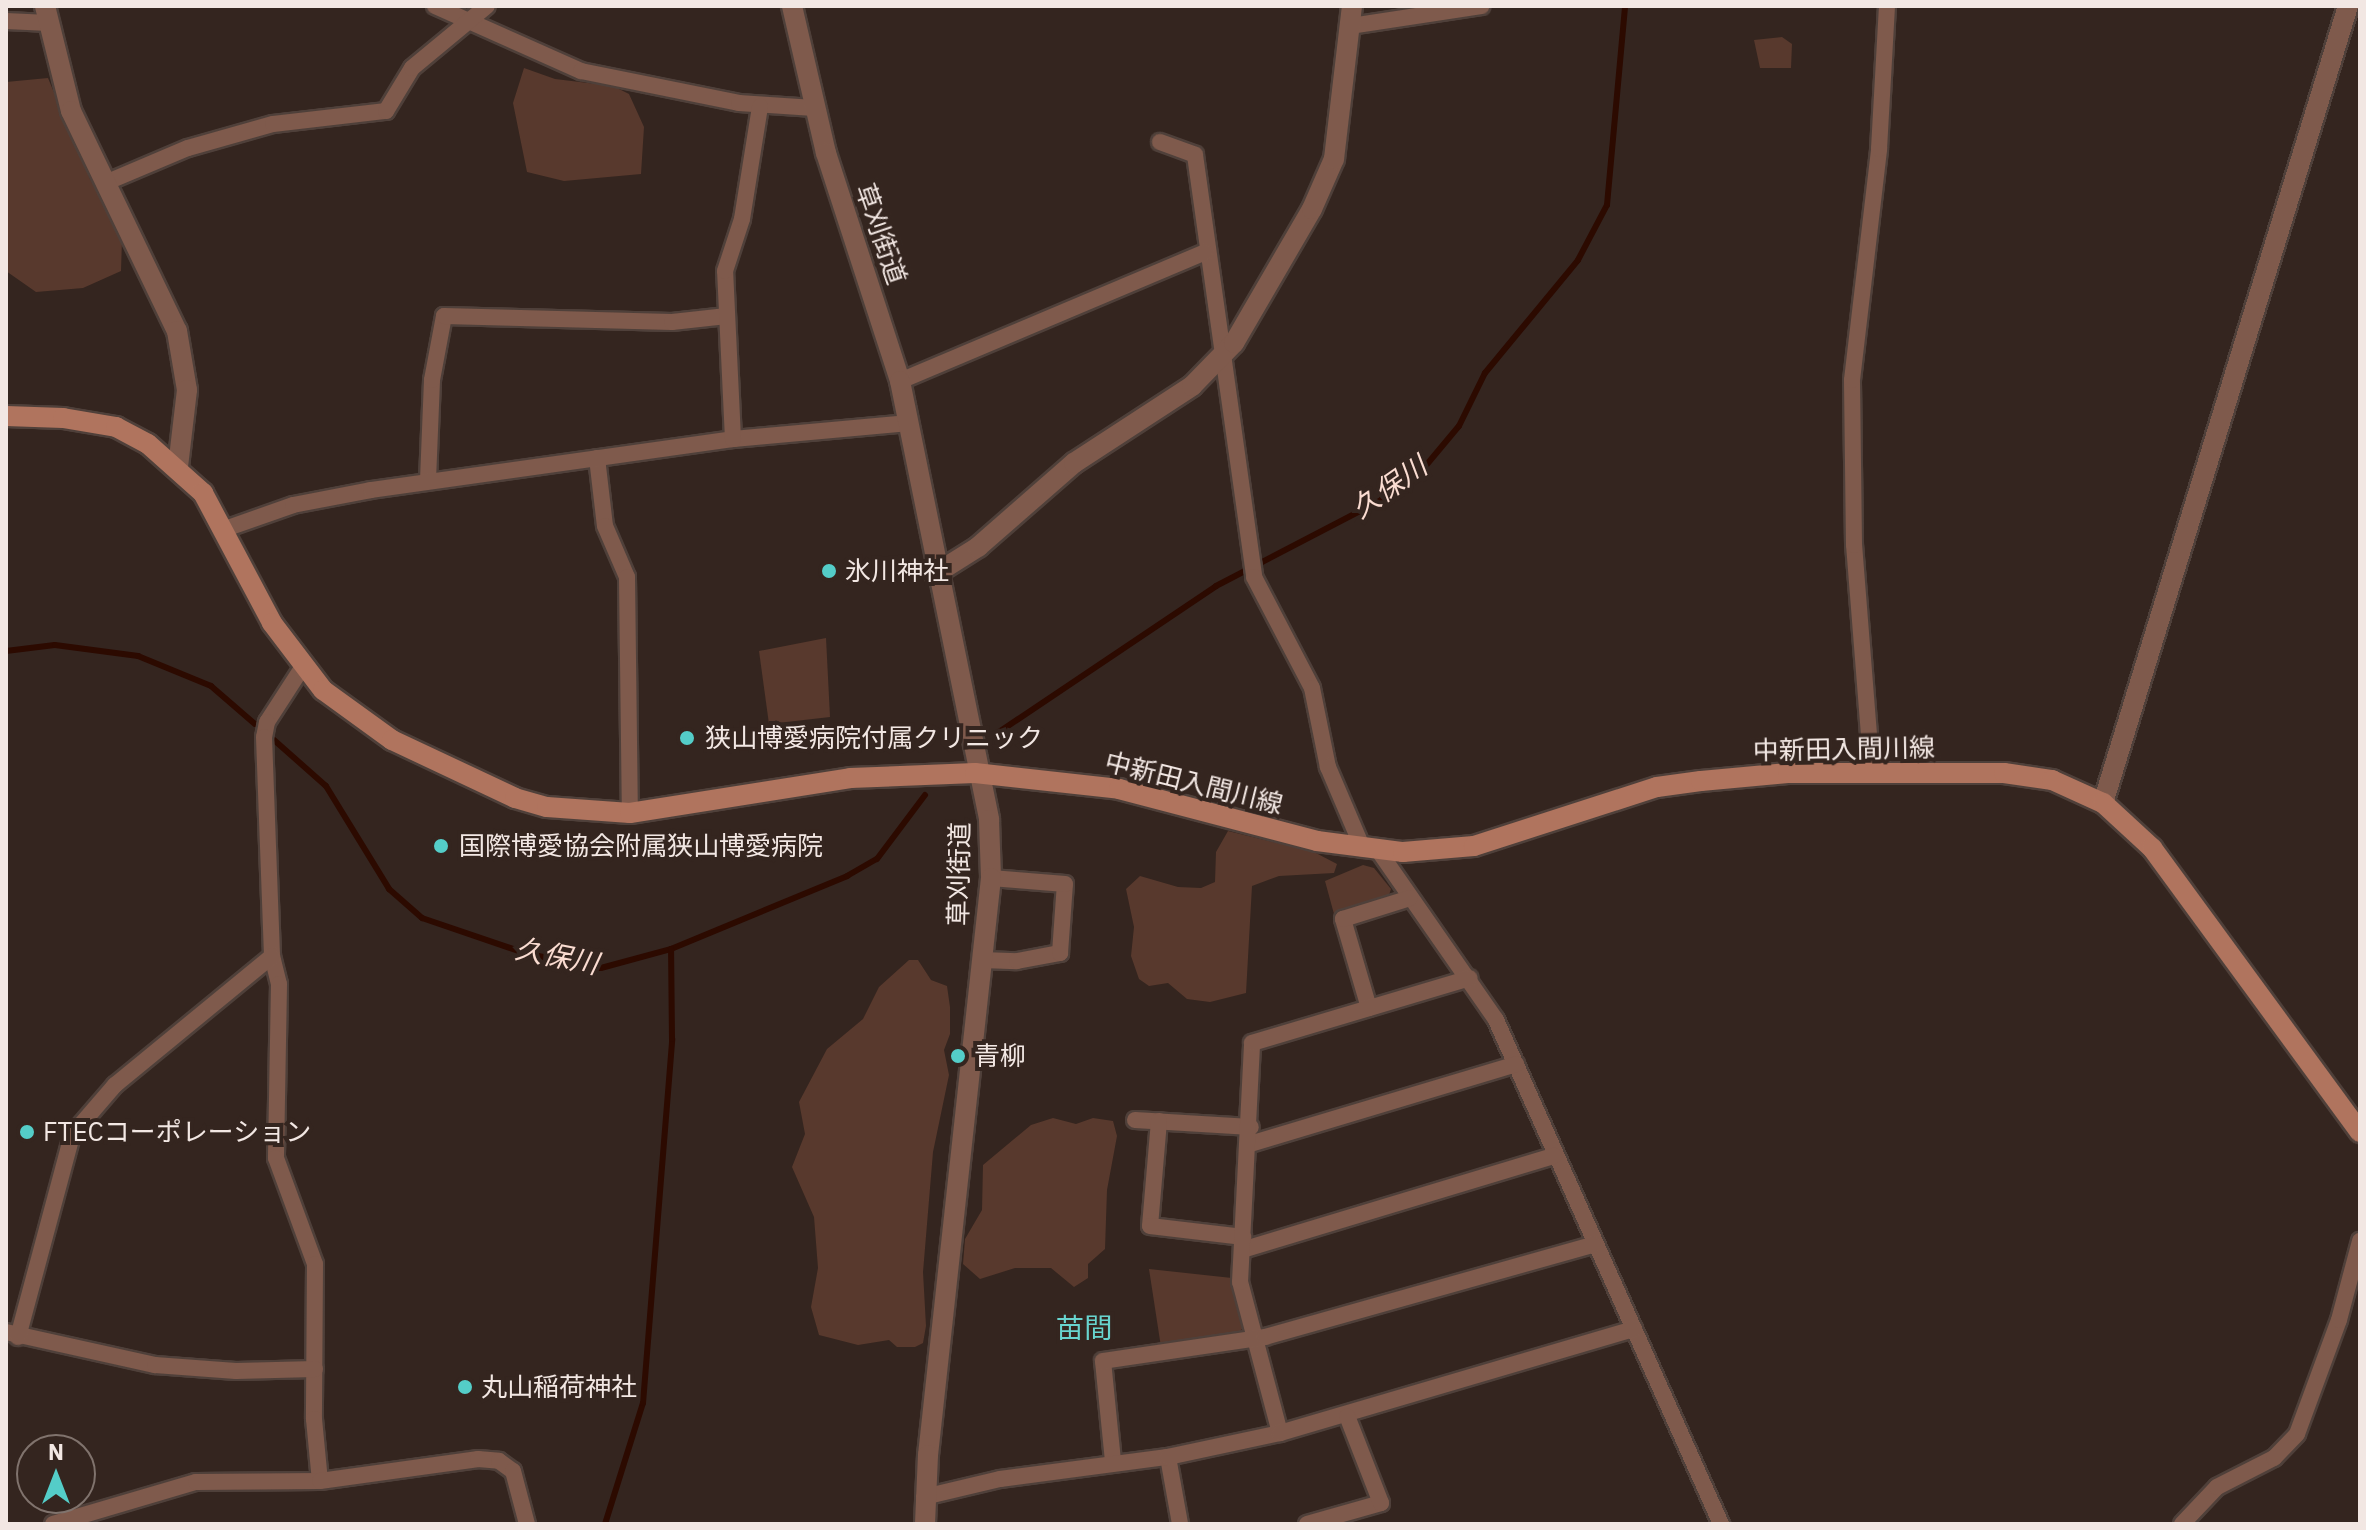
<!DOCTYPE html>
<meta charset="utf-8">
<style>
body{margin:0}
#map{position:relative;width:2366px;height:1530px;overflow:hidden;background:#34251f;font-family:"IBM Plex Sans","Noto Sans JP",sans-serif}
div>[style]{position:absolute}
.green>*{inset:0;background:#58392d}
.stream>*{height:6px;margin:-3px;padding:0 3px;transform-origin:3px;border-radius:3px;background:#2c0a00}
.roads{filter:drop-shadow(2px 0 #4f403a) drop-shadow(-2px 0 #4f403a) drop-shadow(0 2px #4f403a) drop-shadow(0 -2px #4f403a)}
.minor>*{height:16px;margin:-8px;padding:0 8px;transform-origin:8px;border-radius:8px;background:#7f5a4c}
.tertiary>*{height:20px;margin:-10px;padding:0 10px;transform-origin:10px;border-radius:10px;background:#7f5a4c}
.secondary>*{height:20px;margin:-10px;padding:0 10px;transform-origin:10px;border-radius:10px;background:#b0745e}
.dots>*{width:22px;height:22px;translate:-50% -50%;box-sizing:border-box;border:4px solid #34251f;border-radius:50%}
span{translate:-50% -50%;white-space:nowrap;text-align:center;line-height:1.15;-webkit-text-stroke:8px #34251f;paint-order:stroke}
.street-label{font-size:26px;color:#f2e7e3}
.poi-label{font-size:26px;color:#f2e7e3}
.left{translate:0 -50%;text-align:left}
.water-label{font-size:28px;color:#fadcd1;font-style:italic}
.neighbourhood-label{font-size:28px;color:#68d4cf}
.frame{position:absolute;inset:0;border:8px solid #f2e7e3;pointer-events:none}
.north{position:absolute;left:16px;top:1434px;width:80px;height:80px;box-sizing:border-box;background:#34251f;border:2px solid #80736d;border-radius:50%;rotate:0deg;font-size:22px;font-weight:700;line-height:32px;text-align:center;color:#f2e7e3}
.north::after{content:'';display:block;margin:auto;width:28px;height:36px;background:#54cdc8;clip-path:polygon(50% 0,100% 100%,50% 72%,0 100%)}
</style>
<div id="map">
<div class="green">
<i style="clip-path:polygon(1782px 37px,1792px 44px,1791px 68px,1760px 68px,1754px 40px)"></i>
<i style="clip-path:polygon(524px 68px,555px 79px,613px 86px,629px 94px,644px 127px,641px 174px,564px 181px,527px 172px,513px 103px)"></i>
<i style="clip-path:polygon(48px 78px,90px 179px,122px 239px,121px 271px,83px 288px,36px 292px,6px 271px,6px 82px)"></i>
<i style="clip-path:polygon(826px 638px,830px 717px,769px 724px,759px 651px)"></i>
<i style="clip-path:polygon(1228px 831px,1314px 852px,1337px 864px,1334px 873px,1279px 876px,1252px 886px,1246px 993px,1210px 1002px,1187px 999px,1168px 983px,1149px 986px,1139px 979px,1131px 956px,1134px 927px,1126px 889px,1140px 876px,1178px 887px,1201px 888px,1215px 882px,1216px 852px)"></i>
<i style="clip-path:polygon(1363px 865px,1374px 868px,1391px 889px,1388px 898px,1334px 914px,1325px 881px)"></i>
<i style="clip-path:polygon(909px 960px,918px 960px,931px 980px,947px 986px,950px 1007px,950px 1034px,944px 1050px,949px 1075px,933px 1152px,923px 1272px,926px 1326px,923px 1343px,915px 1347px,897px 1347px,889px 1340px,858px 1345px,819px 1335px,811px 1307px,818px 1268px,814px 1217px,792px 1167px,805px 1134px,799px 1102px,827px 1049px,863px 1019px,879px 987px)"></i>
<i style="clip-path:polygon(1053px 1118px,1076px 1124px,1093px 1118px,1113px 1121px,1117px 1136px,1107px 1190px,1105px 1249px,1088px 1264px,1088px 1278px,1074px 1287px,1051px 1268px,1015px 1268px,980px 1279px,963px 1264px,965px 1239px,982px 1210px,983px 1165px,1031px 1125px)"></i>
<i style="clip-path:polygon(1149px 1269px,1232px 1278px,1243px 1328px,1237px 1334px,1161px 1347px)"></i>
</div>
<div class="stream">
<i style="left:6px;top:651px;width:49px;rotate:-7deg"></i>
<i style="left:55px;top:645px;width:84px;rotate:7.5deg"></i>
<i style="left:138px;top:656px;width:79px;rotate:22.3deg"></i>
<i style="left:211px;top:686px;width:58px;rotate:40.8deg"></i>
<i style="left:996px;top:734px;width:265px;rotate:-33.9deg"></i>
<i style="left:1216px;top:586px;width:186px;rotate:-27.5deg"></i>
<i style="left:1381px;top:500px;width:52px;rotate:-36.4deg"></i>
<i style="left:1423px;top:469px;width:56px;rotate:-50.1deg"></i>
<i style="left:1459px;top:426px;width:59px;rotate:-63.9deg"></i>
<i style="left:1485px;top:373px;width:146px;rotate:-50.5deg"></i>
<i style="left:1578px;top:260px;width:62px;rotate:-62.2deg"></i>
<i style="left:1607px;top:205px;width:200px;rotate:-84.8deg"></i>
<i style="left:274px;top:740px;width:69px;rotate:41.5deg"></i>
<i style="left:326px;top:786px;width:121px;rotate:58.5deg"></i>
<i style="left:389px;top:889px;width:44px;rotate:41.3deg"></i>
<i style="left:422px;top:918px;width:112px;rotate:18.8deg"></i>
<i style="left:528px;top:954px;width:74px;rotate:10.9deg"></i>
<i style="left:601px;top:968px;width:73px;rotate:-15.2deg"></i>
<i style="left:671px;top:949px;width:191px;rotate:-22.5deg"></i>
<i style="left:847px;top:876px;width:34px;rotate:-30deg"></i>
<i style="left:877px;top:859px;width:80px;rotate:-53.1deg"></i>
<i style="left:605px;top:1524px;width:127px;rotate:-72.6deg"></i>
<i style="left:643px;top:1403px;width:365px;rotate:-85.4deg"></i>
<i style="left:672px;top:1039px;width:90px;rotate:-90.6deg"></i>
</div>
<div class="roads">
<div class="minor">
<i style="left:435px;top:6px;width:160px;rotate:24deg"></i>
<i style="left:581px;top:71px;width:161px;rotate:11.4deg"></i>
<i style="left:739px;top:103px;width:75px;rotate:3.8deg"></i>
<i style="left:6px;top:21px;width:43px;rotate:2.7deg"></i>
<i style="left:1351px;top:26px;width:132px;rotate:-8.7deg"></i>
<i style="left:1160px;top:142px;width:37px;rotate:20deg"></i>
<i style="left:1195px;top:155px;width:426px;rotate:82deg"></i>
<i style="left:1254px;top:577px;width:125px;rotate:62.4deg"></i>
<i style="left:1312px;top:688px;width:81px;rotate:78.6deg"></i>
<i style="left:1328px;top:767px;width:89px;rotate:66.9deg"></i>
<i style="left:105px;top:183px;width:90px;rotate:-22.9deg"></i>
<i style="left:188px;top:148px;width:88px;rotate:-15.8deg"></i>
<i style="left:273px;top:124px;width:114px;rotate:-6.6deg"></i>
<i style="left:386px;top:111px;width:50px;rotate:-58.8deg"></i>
<i style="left:412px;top:68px;width:97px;rotate:-39.6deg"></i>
<i style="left:900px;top:381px;width:331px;rotate:-22.9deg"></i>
<i style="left:733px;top:439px;width:177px;rotate:-5.2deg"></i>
<i style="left:597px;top:458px;width:68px;rotate:83.3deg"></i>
<i style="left:605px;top:526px;width:56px;rotate:66.7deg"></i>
<i style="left:627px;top:577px;width:236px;rotate:89.3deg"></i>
<i style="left:428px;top:480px;width:100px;rotate:-87.7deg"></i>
<i style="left:432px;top:380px;width:65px;rotate:-79.4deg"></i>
<i style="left:444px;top:316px;width:228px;rotate:1.5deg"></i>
<i style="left:672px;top:322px;width:55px;rotate:-6.2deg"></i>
<i style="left:225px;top:529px;width:72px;rotate:-19.4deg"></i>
<i style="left:293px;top:505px;width:79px;rotate:-10.9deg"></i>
<i style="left:371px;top:490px;width:366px;rotate:-8deg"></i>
<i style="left:733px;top:439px;width:168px;rotate:-92.7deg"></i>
<i style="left:725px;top:271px;width:55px;rotate:-71.9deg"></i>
<i style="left:742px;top:219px;width:114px;rotate:-80.9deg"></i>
<i style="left:302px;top:668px;width:64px;rotate:122.9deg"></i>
<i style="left:267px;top:722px;width:15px;rotate:101deg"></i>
<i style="left:264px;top:737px;width:219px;rotate:87.9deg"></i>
<i style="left:272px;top:956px;width:29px;rotate:76deg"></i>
<i style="left:279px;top:984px;width:174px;rotate:91deg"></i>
<i style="left:276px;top:1158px;width:113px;rotate:69.8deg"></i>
<i style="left:315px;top:1264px;width:155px;rotate:90.4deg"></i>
<i style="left:314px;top:1419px;width:62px;rotate:84.5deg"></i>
<i style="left:1872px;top:773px;width:229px;rotate:-94.5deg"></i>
<i style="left:1854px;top:545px;width:165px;rotate:-90.7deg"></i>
<i style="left:1852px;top:380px;width:233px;rotate:-83.3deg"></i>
<i style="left:1879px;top:149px;width:143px;rotate:-86.8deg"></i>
<i style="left:1378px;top:850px;width:207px;rotate:55.2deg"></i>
<i style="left:1496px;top:1020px;width:552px;rotate:65.94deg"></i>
<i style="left:982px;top:960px;width:35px;rotate:2deg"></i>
<i style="left:1017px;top:961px;width:44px;rotate:-10.5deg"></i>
<i style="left:1060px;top:953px;width:69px;rotate:-85.9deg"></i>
<i style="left:1065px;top:884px;width:74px;rotate:-175.4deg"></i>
<i style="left:1369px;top:1008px;width:93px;rotate:-106.3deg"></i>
<i style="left:1343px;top:919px;width:70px;rotate:-17.4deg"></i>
<i style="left:1135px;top:1120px;width:116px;rotate:3.5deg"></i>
<i style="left:1159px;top:1121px;width:105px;rotate:94.9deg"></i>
<i style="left:1150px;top:1226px;width:94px;rotate:6.7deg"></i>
<i style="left:1250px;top:1144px;width:278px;rotate:-16.7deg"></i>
<i style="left:1242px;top:1250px;width:326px;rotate:-16.8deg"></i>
<i style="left:6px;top:1332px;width:153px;rotate:12.5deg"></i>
<i style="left:155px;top:1365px;width:81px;rotate:4.2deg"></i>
<i style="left:236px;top:1371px;width:79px;rotate:-1.5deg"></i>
<i style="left:18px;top:1337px;width:209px;rotate:-75deg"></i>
<i style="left:72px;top:1135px;width:66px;rotate:-49.3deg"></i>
<i style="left:115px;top:1085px;width:203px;rotate:-39.4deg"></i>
<i style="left:1280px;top:1433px;width:156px;rotate:-104.8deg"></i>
<i style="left:1240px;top:1282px;width:239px;rotate:-87.1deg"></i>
<i style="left:1252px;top:1043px;width:227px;rotate:-16.6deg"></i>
<i style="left:1168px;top:1457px;width:68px;rotate:79.8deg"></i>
<i style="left:1113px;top:1461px;width:100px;rotate:-95.7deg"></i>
<i style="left:1103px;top:1361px;width:164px;rotate:-8.4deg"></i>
<i style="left:1265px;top:1337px;width:341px;rotate:-15.7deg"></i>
<i style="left:924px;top:1497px;width:78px;rotate:-13.3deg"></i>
<i style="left:1000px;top:1479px;width:169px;rotate:-7.5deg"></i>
<i style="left:1168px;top:1457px;width:115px;rotate:-12.1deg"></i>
<i style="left:1280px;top:1433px;width:369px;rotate:-16.4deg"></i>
<i style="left:53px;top:1524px;width:149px;rotate:-16.4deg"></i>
<i style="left:196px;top:1482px;width:124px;rotate:-0.5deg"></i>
<i style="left:320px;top:1481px;width:160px;rotate:-7.9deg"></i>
<i style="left:478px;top:1459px;width:21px;rotate:5deg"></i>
<i style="left:499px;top:1461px;width:17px;rotate:36deg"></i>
<i style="left:513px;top:1471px;width:55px;rotate:75.2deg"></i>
<i style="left:1307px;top:1524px;width:77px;rotate:-15.8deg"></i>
<i style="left:1381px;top:1503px;width:93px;rotate:-111.3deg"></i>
<i style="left:2182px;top:1524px;width:51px;rotate:-46.6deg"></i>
<i style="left:2217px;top:1487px;width:64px;rotate:-27deg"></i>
<i style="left:2274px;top:1458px;width:33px;rotate:-46deg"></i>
<i style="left:2297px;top:1434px;width:121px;rotate:-69.8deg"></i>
<i style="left:2339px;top:1320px;width:82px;rotate:-75.1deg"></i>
</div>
<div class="tertiary">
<i style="left:45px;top:6px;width:108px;rotate:76.1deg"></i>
<i style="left:71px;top:111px;width:244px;rotate:64.3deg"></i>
<i style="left:177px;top:331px;width:60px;rotate:80.4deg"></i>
<i style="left:187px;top:390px;width:78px;rotate:96.7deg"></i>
<i style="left:792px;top:6px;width:151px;rotate:77deg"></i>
<i style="left:826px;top:153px;width:240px;rotate:72deg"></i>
<i style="left:900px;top:381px;width:448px;rotate:78.5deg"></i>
<i style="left:989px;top:820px;width:58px;rotate:88deg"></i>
<i style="left:991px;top:878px;width:580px;rotate:96.23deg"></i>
<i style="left:928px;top:1455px;width:69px;rotate:92.5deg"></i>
<i style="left:935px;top:574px;width:51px;rotate:-32.1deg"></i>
<i style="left:978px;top:547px;width:128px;rotate:-41.2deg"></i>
<i style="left:1074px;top:463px;width:141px;rotate:-33.1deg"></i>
<i style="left:1192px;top:386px;width:60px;rotate:-45.7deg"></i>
<i style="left:1234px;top:343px;width:155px;rotate:-59.8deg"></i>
<i style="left:1312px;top:209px;width:55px;rotate:-66.3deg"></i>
<i style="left:1334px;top:159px;width:154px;rotate:-83.3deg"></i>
<i style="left:2103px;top:803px;width:834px;rotate:-72.91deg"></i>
</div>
<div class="secondary">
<i style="left:6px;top:416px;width:57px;rotate:2deg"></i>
<i style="left:63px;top:418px;width:54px;rotate:9.6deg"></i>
<i style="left:116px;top:427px;width:36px;rotate:28deg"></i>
<i style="left:148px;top:444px;width:74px;rotate:41.7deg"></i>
<i style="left:203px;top:493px;width:147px;rotate:62deg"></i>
<i style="left:272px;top:623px;width:84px;rotate:52.7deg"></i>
<i style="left:323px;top:690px;width:85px;rotate:35.9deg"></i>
<i style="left:392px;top:740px;width:136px;rotate:25.2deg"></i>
<i style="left:515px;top:798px;width:33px;rotate:16deg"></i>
<i style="left:547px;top:807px;width:83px;rotate:4.1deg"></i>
<i style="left:630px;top:813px;width:223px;rotate:-9deg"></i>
<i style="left:850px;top:778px;width:125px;rotate:-2.3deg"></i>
<i style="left:975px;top:773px;width:145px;rotate:6.3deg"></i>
<i style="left:1119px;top:789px;width:205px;rotate:14.7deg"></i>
<i style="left:1317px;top:841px;width:87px;rotate:7.3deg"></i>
<i style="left:1403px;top:852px;width:71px;rotate:-4.8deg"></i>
<i style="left:1474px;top:846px;width:192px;rotate:-17.9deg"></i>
<i style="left:1657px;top:787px;width:44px;rotate:-7.8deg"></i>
<i style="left:1701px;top:781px;width:87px;rotate:-5.3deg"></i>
<i style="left:1788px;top:773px;width:216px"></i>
<i style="left:2004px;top:773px;width:49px;rotate:8.3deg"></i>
<i style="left:2052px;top:780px;width:56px;rotate:24.3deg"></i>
<i style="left:2103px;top:803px;width:67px;rotate:42.6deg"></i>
<i style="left:2152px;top:848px;width:352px;rotate:53.8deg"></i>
</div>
</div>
<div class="dots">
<i style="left:829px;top:571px;background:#54cdc8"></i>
<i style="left:687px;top:738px;background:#54cdc8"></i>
<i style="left:441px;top:846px;background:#54cdc8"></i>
<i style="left:958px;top:1056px;background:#54cdc8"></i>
<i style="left:27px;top:1132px;background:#54cdc8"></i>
<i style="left:465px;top:1387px;background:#54cdc8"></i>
</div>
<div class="street-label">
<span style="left:881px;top:234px;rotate:71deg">草刈街道</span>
<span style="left:1844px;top:749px;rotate:-1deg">中新田入間川線</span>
<span style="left:1194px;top:783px;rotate:14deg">中新田入間川線</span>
<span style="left:959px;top:874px;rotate:-89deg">草刈街道</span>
</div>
<div class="poi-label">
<span class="left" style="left:845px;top:571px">氷川神社</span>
<span class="left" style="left:705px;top:738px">狭山博愛病院付属クリニック</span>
<span class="left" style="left:459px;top:846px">国際博愛協会附属狭山博愛病院</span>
<span class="left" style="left:974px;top:1056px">青柳</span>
<span class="left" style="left:43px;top:1132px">FTECコーポレーション</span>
<span class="left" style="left:481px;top:1387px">丸山稲荷神社</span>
</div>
<div class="water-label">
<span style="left:1389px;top:487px;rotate:-35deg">久保川</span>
<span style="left:557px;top:956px;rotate:11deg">久保川</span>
</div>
<div class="neighbourhood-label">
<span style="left:1084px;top:1328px">苗間</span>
</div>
<div class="frame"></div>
<div class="north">N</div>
</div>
